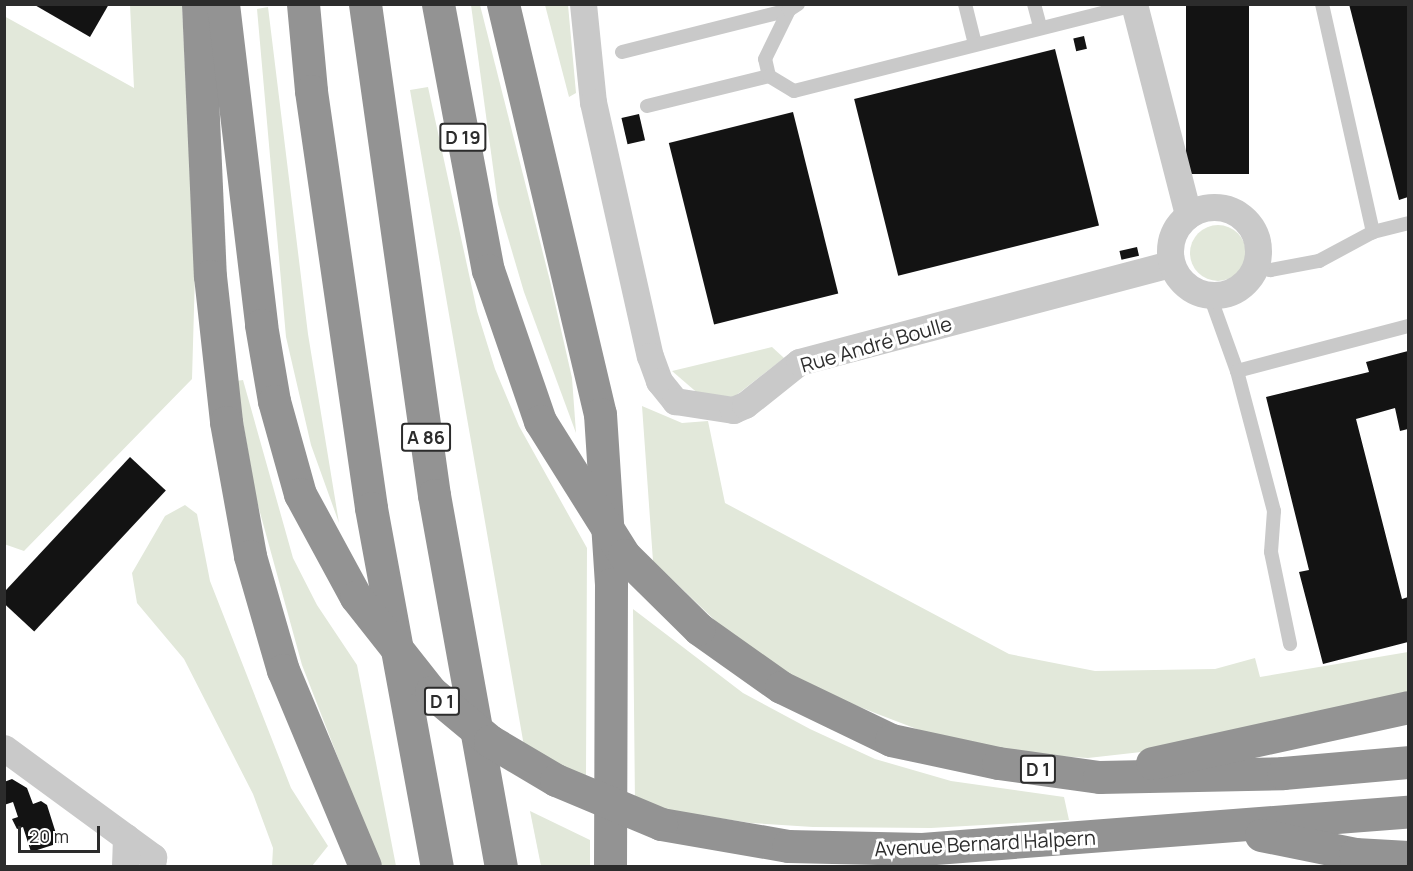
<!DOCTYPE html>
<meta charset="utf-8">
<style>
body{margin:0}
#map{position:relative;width:1413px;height:871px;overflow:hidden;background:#fff;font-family:Manrope,sans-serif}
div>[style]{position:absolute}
.green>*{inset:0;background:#e2e8da}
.round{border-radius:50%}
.building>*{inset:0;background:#131313;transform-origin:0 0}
.lane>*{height:14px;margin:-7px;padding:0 7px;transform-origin:7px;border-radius:7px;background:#c9c9c9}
.street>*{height:27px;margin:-13.5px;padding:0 13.5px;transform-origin:13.5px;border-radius:13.5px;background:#c9c9c9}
.street>.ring{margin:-13.5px;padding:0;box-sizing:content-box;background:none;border:27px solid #c9c9c9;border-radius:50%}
.highway>*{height:33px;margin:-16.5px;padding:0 16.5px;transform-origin:16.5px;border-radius:16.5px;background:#939393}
.highway-bridge>*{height:33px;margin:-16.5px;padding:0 16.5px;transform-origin:16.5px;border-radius:16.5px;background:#939393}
span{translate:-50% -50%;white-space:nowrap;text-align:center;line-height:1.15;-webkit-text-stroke:6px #fff;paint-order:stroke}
.shield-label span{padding:2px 4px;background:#fff;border:2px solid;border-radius:4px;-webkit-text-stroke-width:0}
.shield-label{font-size:18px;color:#2c2c2c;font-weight:700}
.street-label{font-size:20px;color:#2c2c2c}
.frame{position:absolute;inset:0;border:6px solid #2c2c2c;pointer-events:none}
.scale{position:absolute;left:18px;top:826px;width:82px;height:27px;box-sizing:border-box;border:3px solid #2c2c2c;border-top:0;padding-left:8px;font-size:18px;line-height:21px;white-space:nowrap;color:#2c2c2c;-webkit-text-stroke:4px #fff;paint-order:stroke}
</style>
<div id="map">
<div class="green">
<i style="clip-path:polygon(130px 5px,182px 5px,195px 274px,192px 379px,24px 551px,4px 544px,4px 16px,134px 88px)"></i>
<i style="clip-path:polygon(471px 5px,480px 5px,550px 281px,572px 378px,576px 433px,524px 292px,498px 204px)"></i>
<i style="clip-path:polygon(545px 5px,568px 5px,576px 93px,569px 97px)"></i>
<i style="clip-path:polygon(268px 7px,308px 334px,339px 523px,311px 445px,286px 337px,257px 9px)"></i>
<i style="clip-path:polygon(428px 87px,477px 311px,495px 369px,519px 426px,587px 548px,586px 777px,525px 752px,410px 90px)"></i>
<i class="round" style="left:1190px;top:225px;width:56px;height:56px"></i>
<i style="clip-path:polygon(772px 347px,784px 358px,734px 397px,701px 396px,672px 371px)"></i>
<i style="clip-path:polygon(243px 380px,293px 558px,317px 605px,357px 665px,396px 866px,380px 866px,302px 665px,256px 498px,236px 381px)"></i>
<i style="clip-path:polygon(642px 406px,682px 423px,708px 421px,725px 503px,1009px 654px,1095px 671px,1215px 669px,1255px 658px,1260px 677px,1408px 652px,1408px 697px,1159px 750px,1088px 758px,1028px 754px,935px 736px,875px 713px,810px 687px,727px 632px,653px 561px)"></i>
<i style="clip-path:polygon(185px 505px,197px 514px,210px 581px,291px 788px,328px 846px,312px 866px,272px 866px,273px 848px,253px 794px,184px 659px,137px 603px,132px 573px,165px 516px)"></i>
<i style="clip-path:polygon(633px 609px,743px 693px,810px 729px,875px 759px,951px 781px,1064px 797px,1069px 820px,931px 828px,813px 827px,751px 823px,635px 805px)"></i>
<i style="clip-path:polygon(530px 811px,590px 840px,590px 866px,541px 866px)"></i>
</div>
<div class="building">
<i style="clip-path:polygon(33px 4px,109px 4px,90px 37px)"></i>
<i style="left:1186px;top:4px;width:63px;height:170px"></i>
<i style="clip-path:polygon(1349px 4px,1408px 4px,1408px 197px,1399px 200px)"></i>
<i style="left:1084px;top:36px;width:13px;height:11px;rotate:77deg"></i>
<i style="left:1055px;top:49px;width:182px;height:207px;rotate:76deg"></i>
<i style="left:793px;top:112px;width:187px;height:128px;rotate:76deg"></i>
<i style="left:639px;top:114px;width:27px;height:18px;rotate:77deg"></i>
<i style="left:1137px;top:247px;width:9px;height:18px;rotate:77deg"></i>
<i style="clip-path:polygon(1408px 351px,1408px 429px,1400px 431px,1395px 408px,1356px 419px,1402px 599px,1408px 597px,1408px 642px,1323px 664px,1299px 572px,1309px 570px,1266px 397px,1369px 372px,1366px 362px)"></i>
<i style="left:130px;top:457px;width:49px;height:193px;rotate:43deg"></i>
<i style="clip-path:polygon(12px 779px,27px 788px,33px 804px,41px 801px,47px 805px,59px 843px,31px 852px,23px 827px,17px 829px,12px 819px,18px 817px,13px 802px,4px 805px,4px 782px)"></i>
</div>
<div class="lane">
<i style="left:965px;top:4px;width:41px;rotate:76deg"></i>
<i style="left:1034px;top:4px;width:24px;rotate:75deg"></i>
<i style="left:1322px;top:4px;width:234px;rotate:77.4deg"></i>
<i style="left:1373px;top:232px;width:36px;rotate:-14deg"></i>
<i style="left:622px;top:52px;width:172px;rotate:-14.1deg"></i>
<i style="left:769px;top:76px;width:17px;rotate:-103deg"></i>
<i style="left:765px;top:59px;width:55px;rotate:-63.9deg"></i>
<i style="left:789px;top:10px;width:11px;rotate:-34deg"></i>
<i style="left:647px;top:106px;width:126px;rotate:-13.8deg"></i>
<i style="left:769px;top:76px;width:29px;rotate:31deg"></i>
<i style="left:794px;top:91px;width:351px;rotate:-14.2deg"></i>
<i style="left:1256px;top:266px;width:15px;rotate:16deg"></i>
<i style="left:1270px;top:270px;width:50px;rotate:-10.4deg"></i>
<i style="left:1319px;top:261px;width:61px;rotate:-28.2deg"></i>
<i style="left:1210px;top:296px;width:80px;rotate:70.2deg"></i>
<i style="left:1237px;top:371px;width:145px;rotate:75.2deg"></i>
<i style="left:1274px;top:511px;width:41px;rotate:94.2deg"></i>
<i style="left:1271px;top:552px;width:94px;rotate:78.3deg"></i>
<i style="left:1237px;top:371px;width:177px;rotate:-14.7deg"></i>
</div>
<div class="street">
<i style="left:583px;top:4px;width:99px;rotate:84.2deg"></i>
<i style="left:593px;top:102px;width:260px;rotate:77.4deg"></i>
<i style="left:650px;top:356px;width:27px;rotate:70deg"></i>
<i style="left:659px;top:381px;width:26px;rotate:51deg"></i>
<i style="left:675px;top:401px;width:59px;rotate:8.8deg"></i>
<i style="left:733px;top:410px;width:13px;rotate:-23deg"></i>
<i style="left:745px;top:405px;width:69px;rotate:-38.5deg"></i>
<i style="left:799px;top:362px;width:385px;rotate:-14.8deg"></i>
<i style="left:1134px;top:4px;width:218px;rotate:75.6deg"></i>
<i class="ring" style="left:1170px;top:207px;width:61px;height:61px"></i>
<i style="left:4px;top:748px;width:185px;rotate:36.2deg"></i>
<i style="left:153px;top:857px;width:9px;rotate:96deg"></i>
<i style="left:125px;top:866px;width:29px;rotate:-88deg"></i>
</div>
<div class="highway">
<i style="left:198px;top:4px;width:272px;rotate:87.5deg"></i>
<i style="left:210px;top:276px;width:147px;rotate:83.7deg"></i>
<i style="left:226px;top:422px;width:136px;rotate:79.8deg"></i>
<i style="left:250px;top:556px;width:119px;rotate:73.9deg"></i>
<i style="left:283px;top:670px;width:212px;rotate:67.3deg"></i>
<i style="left:223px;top:4px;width:323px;rotate:83.2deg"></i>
<i style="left:261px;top:325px;width:77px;rotate:80.3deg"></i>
<i style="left:274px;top:401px;width:97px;rotate:74.4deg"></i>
<i style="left:303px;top:4px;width:87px;rotate:84.7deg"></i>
<i style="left:311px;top:91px;width:421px;rotate:81.8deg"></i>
<i style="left:371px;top:508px;width:364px;rotate:79.6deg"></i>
<i style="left:365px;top:4px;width:496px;rotate:82deg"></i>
<i style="left:434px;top:495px;width:377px;rotate:79.8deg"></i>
<i style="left:438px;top:4px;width:271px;rotate:79.4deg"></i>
<i style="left:488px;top:270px;width:160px;rotate:71deg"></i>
<i style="left:503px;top:4px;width:421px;rotate:76.7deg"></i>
<i style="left:600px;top:414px;width:170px;rotate:86.3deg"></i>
<i style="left:611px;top:584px;width:282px;rotate:90.2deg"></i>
<i style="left:699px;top:629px;width:100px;rotate:35.3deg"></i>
<i style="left:781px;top:687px;width:122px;rotate:25.7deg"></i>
<i style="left:891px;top:740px;width:109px;rotate:12.1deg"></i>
<i style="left:998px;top:763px;width:102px;rotate:7.9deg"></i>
<i style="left:1099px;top:777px;width:184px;rotate:-1.2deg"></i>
<i style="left:1283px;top:773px;width:125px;rotate:-5deg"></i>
<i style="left:1152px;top:763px;width:262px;rotate:-12.3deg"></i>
<i style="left:661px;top:824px;width:129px;rotate:9.8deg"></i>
<i style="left:788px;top:846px;width:134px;rotate:1.3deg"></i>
<i style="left:922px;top:849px;width:487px;rotate:-4.4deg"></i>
<i style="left:1261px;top:835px;width:96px;rotate:11.4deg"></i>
<i style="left:1355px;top:854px;width:53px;rotate:3.2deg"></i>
</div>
<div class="highway-bridge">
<i style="left:540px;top:421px;width:158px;rotate:57.9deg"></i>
<i style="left:624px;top:555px;width:105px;rotate:44.6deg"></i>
<i style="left:300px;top:494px;width:117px;rotate:61.5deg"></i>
<i style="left:356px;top:597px;width:121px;rotate:51.7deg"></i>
<i style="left:431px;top:692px;width:77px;rotate:39.7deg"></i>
<i style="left:490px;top:741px;width:77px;rotate:30.6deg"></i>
<i style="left:556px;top:780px;width:114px;rotate:22.7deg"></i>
</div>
<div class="shield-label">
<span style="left:463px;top:137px">D 19</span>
<span style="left:426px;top:437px">A 86</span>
<span style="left:442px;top:701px">D 1</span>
<span style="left:1038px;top:769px">D 1</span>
</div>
<div class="street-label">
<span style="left:876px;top:344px;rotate:-16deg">Rue André Boulle</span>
<span style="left:985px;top:843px;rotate:-3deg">Avenue Bernard Halpern</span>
</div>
<div class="frame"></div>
<div class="scale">20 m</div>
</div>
